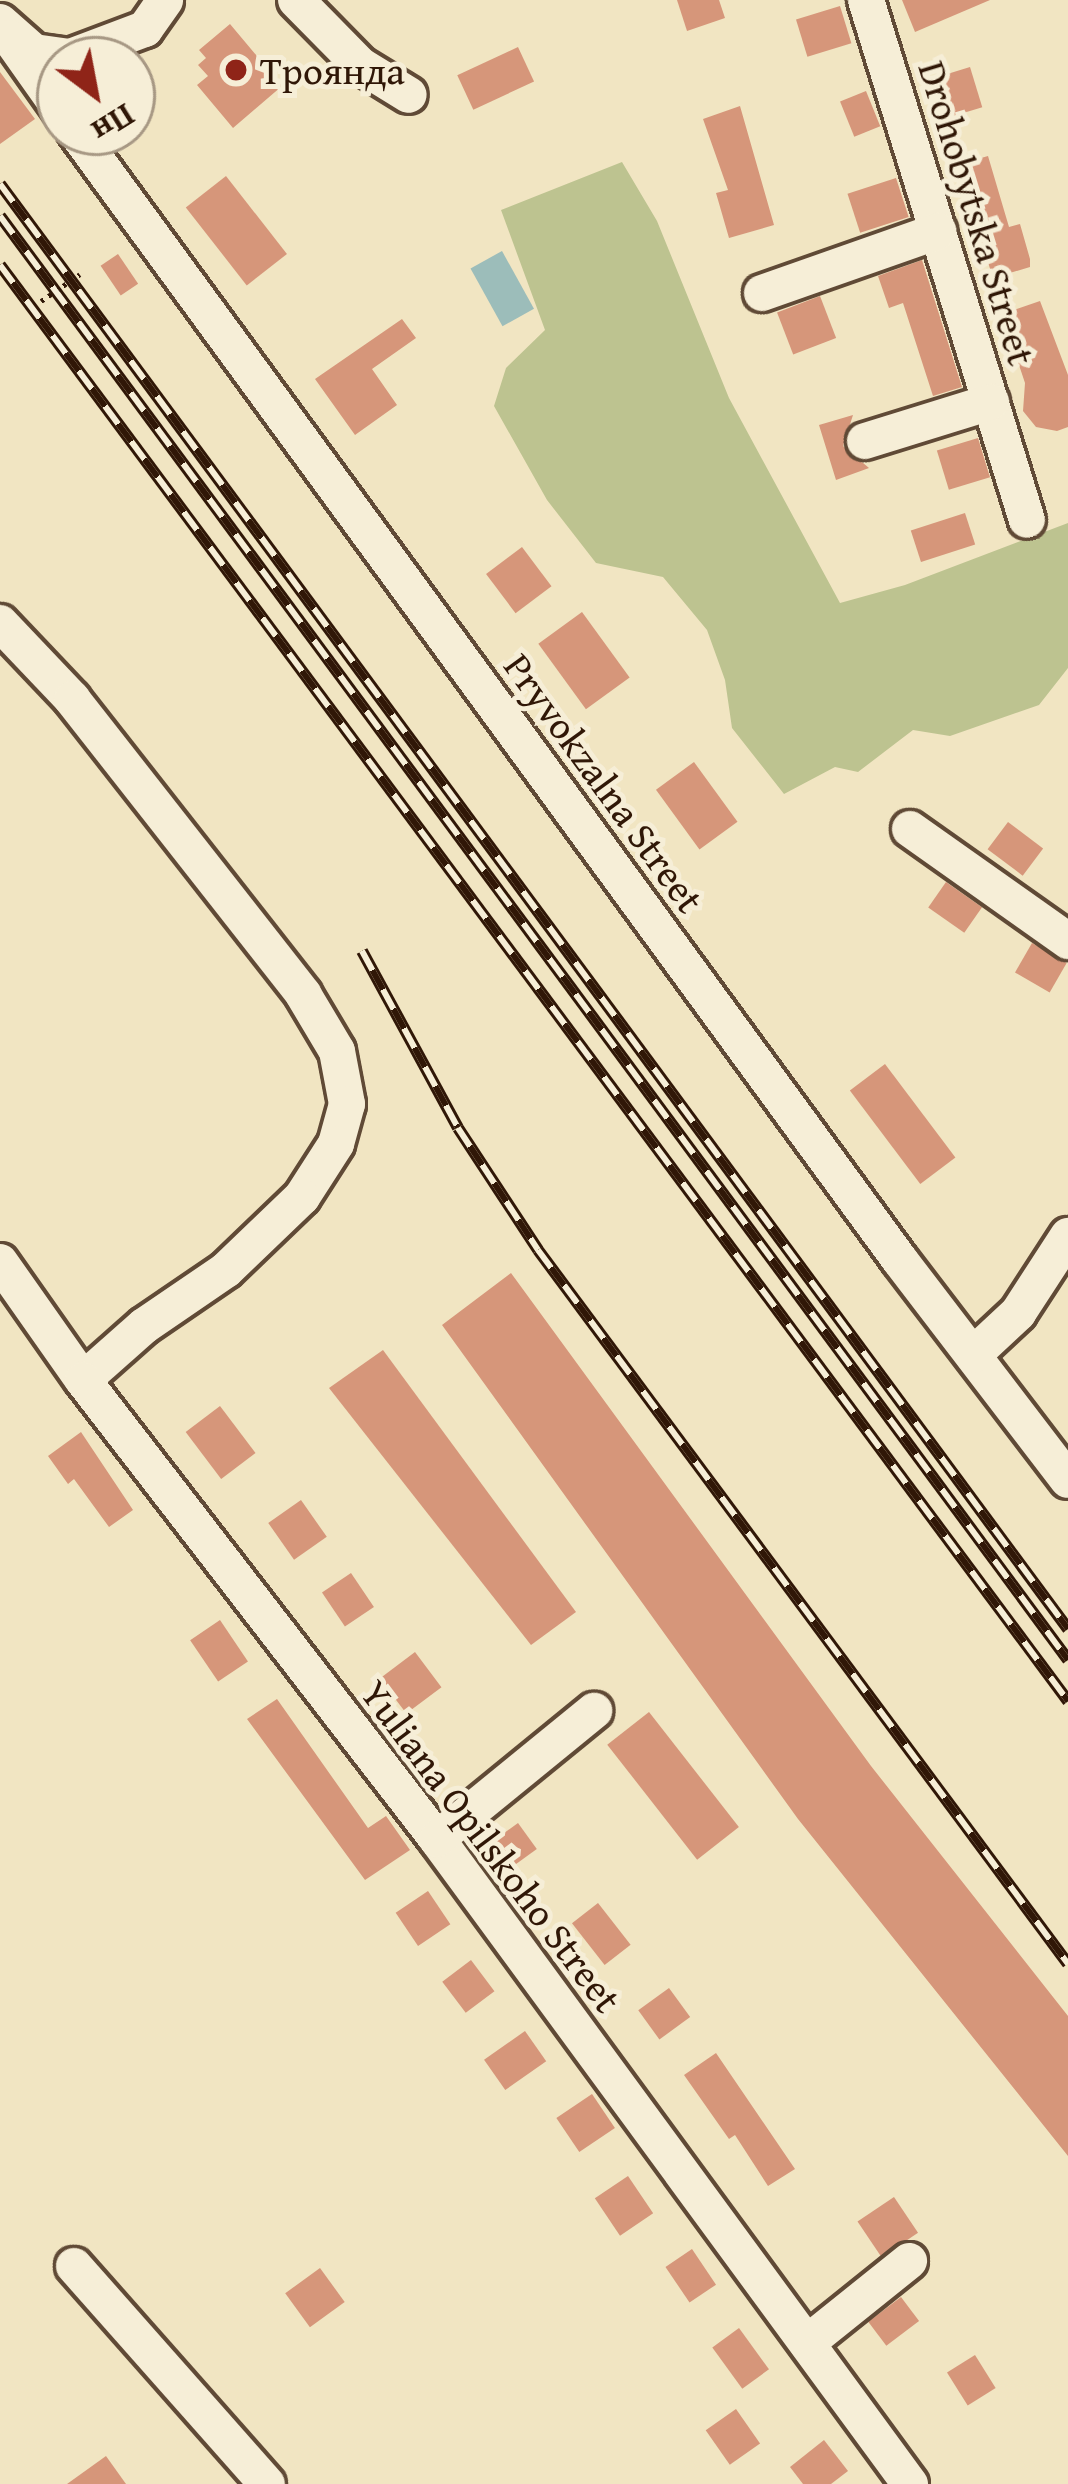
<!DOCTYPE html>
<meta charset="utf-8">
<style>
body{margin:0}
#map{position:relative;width:1068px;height:2484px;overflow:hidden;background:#f1e5c2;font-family:"Gentium Book Plus",serif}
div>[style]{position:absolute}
.green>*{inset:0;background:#bdc390}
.water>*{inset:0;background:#9cbdba;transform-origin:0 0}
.building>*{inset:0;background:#d6967a;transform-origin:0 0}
.path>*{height:4.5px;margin-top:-2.25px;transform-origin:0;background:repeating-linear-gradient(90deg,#301707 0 3px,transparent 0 9px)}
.roads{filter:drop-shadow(3px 0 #604a36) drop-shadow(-3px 0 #604a36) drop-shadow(0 3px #604a36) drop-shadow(0 -3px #604a36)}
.minor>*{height:36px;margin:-18px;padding:0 18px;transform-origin:18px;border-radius:18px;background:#f6eed7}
.rail>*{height:12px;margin-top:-6px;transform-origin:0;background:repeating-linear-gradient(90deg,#f6eed7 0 22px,#301707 0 44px);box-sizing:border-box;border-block:3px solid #301707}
.dots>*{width:33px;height:33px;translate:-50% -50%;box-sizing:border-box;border:6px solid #f6eed7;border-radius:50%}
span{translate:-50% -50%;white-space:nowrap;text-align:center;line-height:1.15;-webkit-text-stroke:10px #f6eed7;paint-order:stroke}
.poi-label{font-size:39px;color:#301707}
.left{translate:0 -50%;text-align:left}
.street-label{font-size:39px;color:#301707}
.north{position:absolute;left:36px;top:36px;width:120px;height:120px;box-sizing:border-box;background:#f6eed7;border:3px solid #a79884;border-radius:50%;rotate:148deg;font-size:33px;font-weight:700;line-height:48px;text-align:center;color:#301707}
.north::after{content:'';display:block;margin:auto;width:42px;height:54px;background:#8f2418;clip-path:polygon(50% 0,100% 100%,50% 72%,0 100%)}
</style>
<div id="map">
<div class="green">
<i style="clip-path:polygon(622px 162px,657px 221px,729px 398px,840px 603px,905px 585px,1068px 523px,1068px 668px,1039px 705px,950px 736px,913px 730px,858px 772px,835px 767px,784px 794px,732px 728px,725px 680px,707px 630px,663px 577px,596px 563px,547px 500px,494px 406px,506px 368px,545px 330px,501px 210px)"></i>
</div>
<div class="water">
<i style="left:502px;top:251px;width:66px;height:36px;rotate:61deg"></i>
</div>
<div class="building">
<i style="clip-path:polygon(677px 0,719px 0,725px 18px,687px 31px)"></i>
<i style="clip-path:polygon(902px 0,990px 0,915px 32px)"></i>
<i style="left:840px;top:6px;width:39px;height:46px;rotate:73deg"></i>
<i style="clip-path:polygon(230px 24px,282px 86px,233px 128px,197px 85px,208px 76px,198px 65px,206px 58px,199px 50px)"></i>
<i style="left:518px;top:47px;width:38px;height:67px;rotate:65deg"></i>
<i style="left:970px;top:67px;width:42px;height:39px;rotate:73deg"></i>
<i style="clip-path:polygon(0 72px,35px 119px,0 144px)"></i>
<i style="left:866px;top:91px;width:38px;height:28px;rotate:68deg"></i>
<i style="clip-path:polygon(740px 106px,774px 225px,729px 238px,716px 193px,728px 190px,703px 119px)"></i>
<i style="clip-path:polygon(988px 156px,1009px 227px,1020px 224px,1030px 259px,1030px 267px,993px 278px,957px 165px)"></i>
<i style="left:226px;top:176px;width:99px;height:51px;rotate:52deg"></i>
<i style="left:896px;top:178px;width:41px;height:51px;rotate:72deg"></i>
<i style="left:118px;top:254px;width:36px;height:21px;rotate:56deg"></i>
<i style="clip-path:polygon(922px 260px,962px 387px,933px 396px,903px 303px,889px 308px,878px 276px)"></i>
<i style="left:820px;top:296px;width:45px;height:46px;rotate:69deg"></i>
<i style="clip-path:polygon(1040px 301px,1068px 375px,1068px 427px,1057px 431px,1036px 427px,1023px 411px,1025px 383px,1002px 314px)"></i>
<i style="clip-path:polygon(402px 319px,416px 338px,372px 369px,397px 405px,355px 435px,315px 379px)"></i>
<i style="clip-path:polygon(853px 415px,843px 446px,869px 468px,836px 480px,819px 425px)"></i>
<i style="left:978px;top:438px;width:41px;height:43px;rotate:73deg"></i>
<i style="left:965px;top:513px;width:33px;height:57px;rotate:72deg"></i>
<i style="left:522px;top:547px;width:49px;height:45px;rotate:53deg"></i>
<i style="left:582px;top:612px;width:81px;height:54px;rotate:54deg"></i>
<i style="left:694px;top:762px;width:74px;height:47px;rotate:54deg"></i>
<i style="left:1008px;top:822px;width:44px;height:34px;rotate:37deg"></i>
<i style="left:946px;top:882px;width:44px;height:31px;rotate:35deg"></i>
<i style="left:1032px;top:943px;width:40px;height:34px;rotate:30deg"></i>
<i style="left:885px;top:1064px;width:117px;height:44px;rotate:53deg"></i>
<i style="clip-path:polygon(511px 1273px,871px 1766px,1068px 2016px,1068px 2156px,798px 1819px,442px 1325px)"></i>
<i style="clip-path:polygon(383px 1350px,576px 1612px,531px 1645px,329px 1388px)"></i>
<i style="left:220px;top:1406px;width:59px;height:43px;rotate:53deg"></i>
<i style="clip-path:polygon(81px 1432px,133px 1510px,109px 1527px,74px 1479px,68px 1484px,48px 1456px)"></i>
<i style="left:301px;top:1500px;width:45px;height:40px;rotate:55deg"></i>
<i style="left:351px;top:1573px;width:41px;height:35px;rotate:56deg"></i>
<i style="left:220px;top:1620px;width:50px;height:36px;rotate:56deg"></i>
<i style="left:415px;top:1652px;width:44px;height:44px;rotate:53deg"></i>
<i style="clip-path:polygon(277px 1699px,368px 1828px,386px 1816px,410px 1850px,365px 1880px,247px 1719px)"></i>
<i style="left:649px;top:1712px;width:146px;height:53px;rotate:52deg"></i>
<i style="left:518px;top:1823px;width:32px;height:35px;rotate:54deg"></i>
<i style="left:428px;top:1891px;width:40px;height:39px;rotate:56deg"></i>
<i style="left:598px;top:1903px;width:53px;height:33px;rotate:52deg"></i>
<i style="left:471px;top:1960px;width:39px;height:36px;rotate:53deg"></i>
<i style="left:669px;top:1988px;width:36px;height:38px;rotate:54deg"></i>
<i style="left:525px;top:2031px;width:37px;height:50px;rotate:55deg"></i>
<i style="clip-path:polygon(716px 2053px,795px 2169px,768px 2186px,735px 2135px,729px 2139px,684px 2075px)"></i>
<i style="left:592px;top:2094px;width:41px;height:43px;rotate:56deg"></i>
<i style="left:628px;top:2176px;width:45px;height:40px;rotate:56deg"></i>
<i style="left:894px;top:2197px;width:43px;height:44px;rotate:56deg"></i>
<i style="left:692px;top:2249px;width:43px;height:32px;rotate:56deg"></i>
<i style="left:320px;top:2268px;width:42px;height:43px;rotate:54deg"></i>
<i style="left:901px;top:2297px;width:30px;height:41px;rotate:53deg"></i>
<i style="left:739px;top:2328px;width:51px;height:33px;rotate:54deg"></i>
<i style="left:975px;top:2355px;width:39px;height:33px;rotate:58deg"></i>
<i style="left:736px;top:2409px;width:42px;height:37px;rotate:55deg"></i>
<i style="clip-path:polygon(824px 2440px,848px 2471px,831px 2484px,803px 2484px,790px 2467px)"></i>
<i style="clip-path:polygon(106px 2456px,126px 2484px,67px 2484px)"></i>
</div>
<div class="path">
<i style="left:41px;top:301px;width:47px;rotate:-34.7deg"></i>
</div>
<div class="roads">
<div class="minor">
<i style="left:296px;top:0;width:91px;rotate:45.4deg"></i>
<i style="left:360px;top:65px;width:57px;rotate:31.5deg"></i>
<i style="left:866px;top:0;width:544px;rotate:72.8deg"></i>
<i style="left:0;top:22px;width:45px;rotate:41.4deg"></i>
<i style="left:34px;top:52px;width:36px;rotate:8deg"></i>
<i style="left:70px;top:57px;width:80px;rotate:-20.5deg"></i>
<i style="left:145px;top:29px;width:35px;rotate:-55deg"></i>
<i style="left:10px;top:38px;width:87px;rotate:54.8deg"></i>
<i style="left:76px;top:132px;width:1396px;rotate:53.86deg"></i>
<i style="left:899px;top:1259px;width:278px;rotate:52.6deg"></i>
<i style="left:762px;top:293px;width:187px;rotate:-19.4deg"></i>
<i style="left:865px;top:441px;width:132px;rotate:-17.2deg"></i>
<i style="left:0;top:623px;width:105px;rotate:46.5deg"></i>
<i style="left:72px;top:699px;width:375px;rotate:51.9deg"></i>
<i style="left:303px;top:994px;width:66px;rotate:59.2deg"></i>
<i style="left:337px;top:1051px;width:54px;rotate:79.3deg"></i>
<i style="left:347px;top:1104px;width:41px;rotate:105.4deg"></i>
<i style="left:336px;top:1144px;width:63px;rotate:122.7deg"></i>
<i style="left:302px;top:1197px;width:105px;rotate:136.2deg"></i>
<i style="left:226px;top:1270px;width:99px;rotate:145.7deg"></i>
<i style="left:144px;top:1326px;width:81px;rotate:138.5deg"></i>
<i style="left:910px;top:829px;width:194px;rotate:35.3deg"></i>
<i style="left:0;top:1262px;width:144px;rotate:54.9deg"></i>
<i style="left:83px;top:1380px;width:580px;rotate:52.36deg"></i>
<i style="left:437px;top:1839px;width:800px;rotate:53.75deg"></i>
<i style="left:973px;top:1355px;width:62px;rotate:-43deg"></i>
<i style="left:1018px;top:1313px;width:92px;rotate:-57deg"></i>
<i style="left:437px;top:1839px;width:203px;rotate:-39.2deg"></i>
<i style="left:74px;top:2266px;width:291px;rotate:48.5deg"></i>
<i style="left:807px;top:2343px;width:131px;rotate:-38.8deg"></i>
</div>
</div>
<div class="rail">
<i style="left:0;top:184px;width:1797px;rotate:53.53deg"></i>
<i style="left:0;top:216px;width:1796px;rotate:53.51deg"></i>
<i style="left:0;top:265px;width:1790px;rotate:53.36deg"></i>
<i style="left:362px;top:951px;width:201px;rotate:61.5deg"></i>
<i style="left:458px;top:1128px;width:146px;rotate:56.7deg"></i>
<i style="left:538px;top:1250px;width:889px;rotate:53.41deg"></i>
</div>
<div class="dots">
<i style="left:236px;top:70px;background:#8f2418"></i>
</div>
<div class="poi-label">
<span class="left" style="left:260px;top:70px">Троянда</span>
</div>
<div class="street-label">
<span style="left:977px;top:213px;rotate:73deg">Drohobytska Street</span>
<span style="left:604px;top:783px;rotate:54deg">Pryvokzalna Street</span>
<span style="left:491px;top:1846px;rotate:53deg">Yuliana Opilskoho Street</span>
</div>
<div class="north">Пн</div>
</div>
